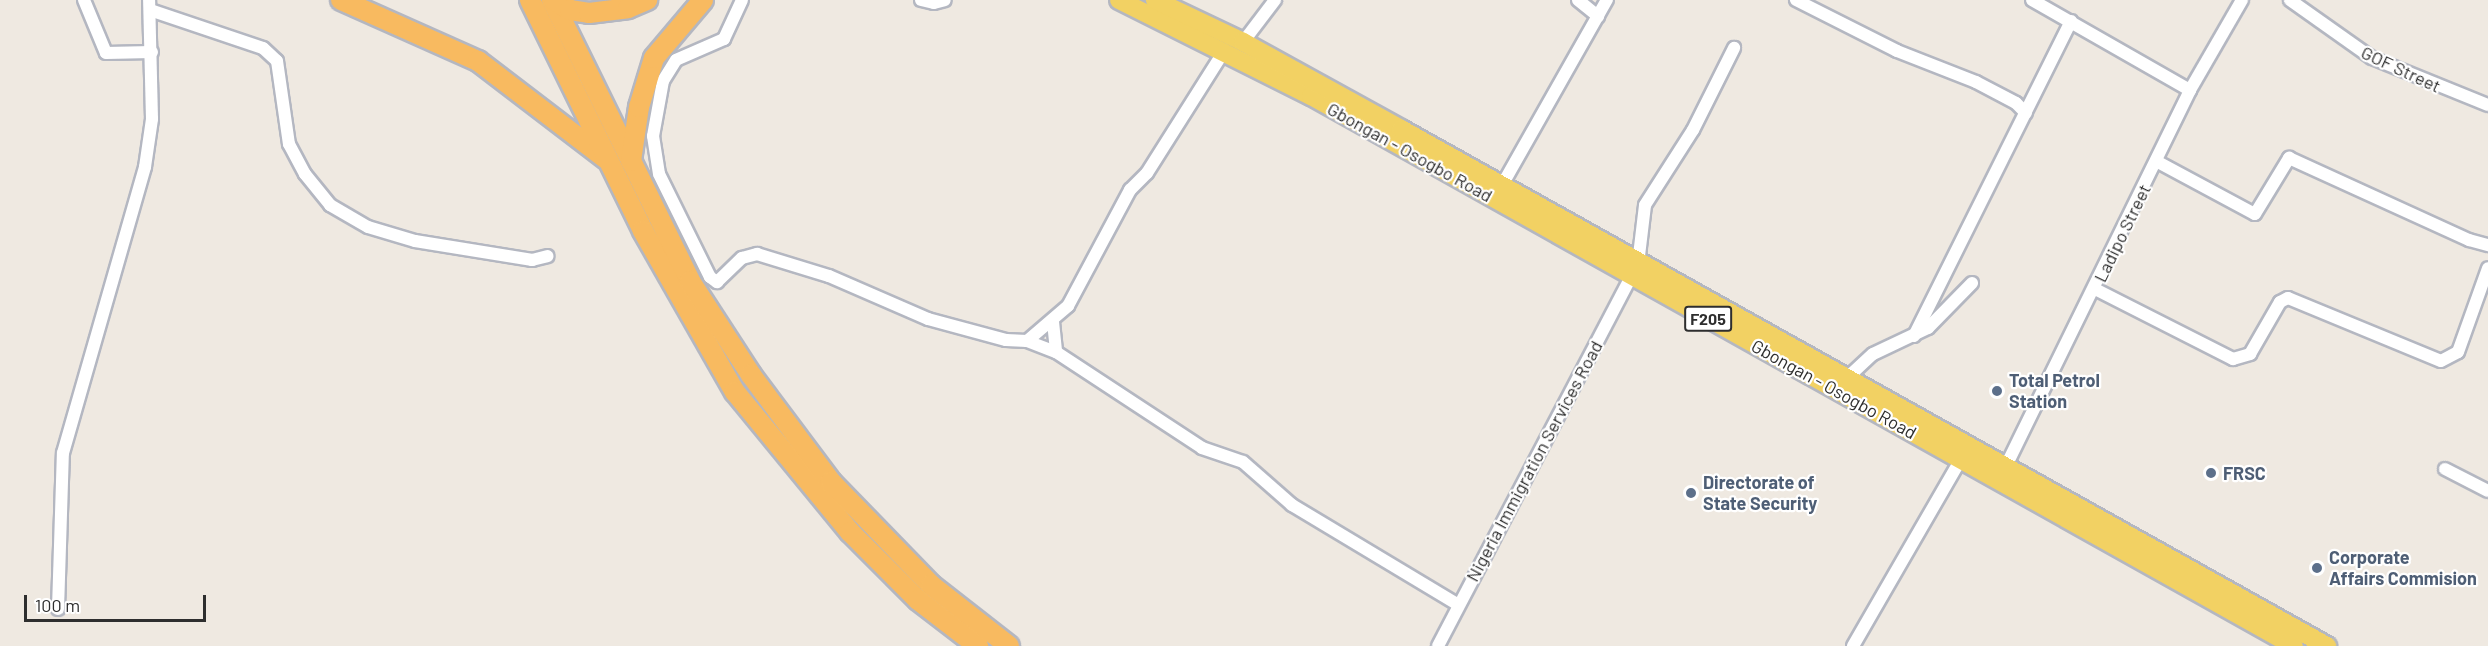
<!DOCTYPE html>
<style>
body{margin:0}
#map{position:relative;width:2488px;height:646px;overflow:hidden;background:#efe9e1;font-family:Barlow,sans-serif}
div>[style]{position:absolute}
.roads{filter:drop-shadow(2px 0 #b4b7c1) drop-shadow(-2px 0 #b4b7c1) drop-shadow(0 2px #b4b7c1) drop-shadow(0 -2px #b4b7c1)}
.minor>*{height:12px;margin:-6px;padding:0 6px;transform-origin:6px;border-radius:6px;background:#fff}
.primary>*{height:18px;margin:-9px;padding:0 9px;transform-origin:9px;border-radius:9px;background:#f2d163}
.trunk>*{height:20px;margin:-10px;padding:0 10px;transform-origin:10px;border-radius:10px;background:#f8ba60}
.dots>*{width:16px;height:16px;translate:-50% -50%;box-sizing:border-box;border:3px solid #fff;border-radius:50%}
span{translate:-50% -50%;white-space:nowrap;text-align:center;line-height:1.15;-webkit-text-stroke:4.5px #fff;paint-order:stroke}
.shield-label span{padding:2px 4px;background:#fff;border:2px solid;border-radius:4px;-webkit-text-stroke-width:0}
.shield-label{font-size:16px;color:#2e2e2e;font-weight:700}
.street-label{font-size:18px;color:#2e2e2e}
.service-label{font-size:18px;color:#4e5e75;font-weight:700}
.left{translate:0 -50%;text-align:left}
.scale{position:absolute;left:24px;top:595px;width:182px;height:27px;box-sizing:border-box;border:3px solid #2e2e2e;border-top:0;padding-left:8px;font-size:18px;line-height:21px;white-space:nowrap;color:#2e2e2e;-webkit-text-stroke:4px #fff;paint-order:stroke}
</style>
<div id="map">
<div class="roads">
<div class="minor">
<i style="left:84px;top:0;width:57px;rotate:67.5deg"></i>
<i style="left:106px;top:53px;width:46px;rotate:-1.2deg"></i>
<i style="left:742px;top:0;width:43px;rotate:114.8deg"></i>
<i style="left:724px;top:39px;width:52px;rotate:156.4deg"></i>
<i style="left:676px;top:60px;width:25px;rotate:122deg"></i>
<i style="left:663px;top:81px;width:56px;rotate:100.3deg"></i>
<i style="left:653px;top:136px;width:38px;rotate:81deg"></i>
<i style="left:659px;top:174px;width:115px;rotate:63.7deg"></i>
<i style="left:710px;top:277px;width:9px;rotate:36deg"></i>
<i style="left:717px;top:282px;width:35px;rotate:-44deg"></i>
<i style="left:742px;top:258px;width:16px;rotate:-15deg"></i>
<i style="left:757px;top:254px;width:75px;rotate:17deg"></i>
<i style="left:829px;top:276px;width:108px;rotate:23.5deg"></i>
<i style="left:928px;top:319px;width:81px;rotate:15.1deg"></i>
<i style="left:1006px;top:340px;width:21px;rotate:3deg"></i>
<i style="left:1027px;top:341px;width:31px;rotate:21deg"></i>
<i style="left:1056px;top:352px;width:175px;rotate:33.3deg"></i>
<i style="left:1202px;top:448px;width:43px;rotate:18.9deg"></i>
<i style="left:1243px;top:462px;width:65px;rotate:41.3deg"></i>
<i style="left:1292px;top:505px;width:192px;rotate:31deg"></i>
<i style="left:921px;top:0;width:13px;rotate:13deg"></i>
<i style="left:934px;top:3px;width:11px;rotate:-15deg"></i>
<i style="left:1578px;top:0;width:26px;rotate:39deg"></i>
<i style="left:1796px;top:0;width:113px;rotate:26.8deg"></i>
<i style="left:1897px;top:51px;width:85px;rotate:21.4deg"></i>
<i style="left:1976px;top:82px;width:45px;rotate:27.7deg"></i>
<i style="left:2016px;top:103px;width:14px;rotate:45deg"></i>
<i style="left:2032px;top:0;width:182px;rotate:29.7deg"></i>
<i style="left:2290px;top:0;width:100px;rotate:35.3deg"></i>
<i style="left:2372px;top:58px;width:125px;rotate:22.1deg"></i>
<i style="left:150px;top:10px;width:119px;rotate:18.6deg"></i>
<i style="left:263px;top:48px;width:19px;rotate:43deg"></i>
<i style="left:277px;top:61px;width:84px;rotate:81.8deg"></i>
<i style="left:289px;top:144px;width:34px;rotate:62deg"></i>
<i style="left:305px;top:174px;width:40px;rotate:51deg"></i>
<i style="left:330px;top:205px;width:44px;rotate:30.1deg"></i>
<i style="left:368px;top:227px;width:49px;rotate:16.6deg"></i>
<i style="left:415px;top:241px;width:119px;rotate:9.2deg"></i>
<i style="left:532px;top:260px;width:16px;rotate:-14deg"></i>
<i style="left:1243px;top:42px;width:53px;rotate:-52.7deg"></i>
<i style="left:2156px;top:161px;width:112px;rotate:28.2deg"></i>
<i style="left:2255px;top:214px;width:66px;rotate:-58.7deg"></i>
<i style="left:2289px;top:158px;width:198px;rotate:24.5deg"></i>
<i style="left:2469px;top:240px;width:20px;rotate:15deg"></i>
<i style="left:1501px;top:187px;width:215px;rotate:-60.5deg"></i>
<i style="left:2095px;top:289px;width:155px;rotate:26.9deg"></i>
<i style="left:2233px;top:359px;width:18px;rotate:-16deg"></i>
<i style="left:2250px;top:354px;width:60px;rotate:-60deg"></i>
<i style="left:2280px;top:302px;width:9px;rotate:-27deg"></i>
<i style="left:2288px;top:298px;width:165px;rotate:22.4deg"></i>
<i style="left:2441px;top:361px;width:19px;rotate:-28deg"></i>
<i style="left:2458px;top:352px;width:89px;rotate:-70.3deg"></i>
<i style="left:1053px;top:322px;width:30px;rotate:84deg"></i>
<i style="left:1914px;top:336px;width:352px;rotate:-63.5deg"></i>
<i style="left:1027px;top:341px;width:54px;rotate:-40.5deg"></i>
<i style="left:1068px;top:306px;width:132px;rotate:-61.9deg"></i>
<i style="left:1130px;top:190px;width:24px;rotate:-45deg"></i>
<i style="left:1147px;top:173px;width:144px;rotate:-57.7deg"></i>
<i style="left:1847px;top:378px;width:35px;rotate:-43deg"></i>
<i style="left:1873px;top:354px;width:61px;rotate:-25.3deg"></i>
<i style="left:1928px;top:328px;width:63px;rotate:-45.6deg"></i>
<i style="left:2005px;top:468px;width:421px;rotate:-63.9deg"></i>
<i style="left:2190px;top:90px;width:104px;rotate:-60deg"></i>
<i style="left:2445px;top:469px;width:48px;rotate:27.1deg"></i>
<i style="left:58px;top:609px;width:156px;rotate:-88.2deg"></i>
<i style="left:63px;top:453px;width:298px;rotate:-74deg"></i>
<i style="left:145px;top:167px;width:49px;rotate:-81.7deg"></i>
<i style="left:152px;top:119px;width:119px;rotate:-91.4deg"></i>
<i style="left:1438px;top:646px;width:431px;rotate:-62.4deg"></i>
<i style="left:1638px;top:264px;width:59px;rotate:-83.2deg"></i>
<i style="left:1645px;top:205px;width:89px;rotate:-57.4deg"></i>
<i style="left:1693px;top:130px;width:92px;rotate:-63.4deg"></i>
<i style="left:1853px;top:646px;width:214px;rotate:-60deg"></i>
</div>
<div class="primary">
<i style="left:1119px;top:0;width:215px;rotate:26.6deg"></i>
<i style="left:1311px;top:96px;width:1126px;rotate:29.23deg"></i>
<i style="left:1155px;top:0;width:98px;rotate:25.5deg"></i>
<i style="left:1243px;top:42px;width:180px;rotate:28.8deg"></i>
<i style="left:1401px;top:129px;width:1061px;rotate:29.18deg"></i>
</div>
<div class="trunk">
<i style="left:341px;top:0;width:150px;rotate:24deg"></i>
<i style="left:478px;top:61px;width:161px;rotate:37.4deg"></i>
<i style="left:530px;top:0;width:257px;rotate:63.9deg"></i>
<i style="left:643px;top:231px;width:185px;rotate:60.3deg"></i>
<i style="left:735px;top:392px;width:181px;rotate:50.6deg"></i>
<i style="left:850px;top:532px;width:96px;rotate:45deg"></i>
<i style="left:918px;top:600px;width:76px;rotate:37.5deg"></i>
<i style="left:552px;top:0;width:313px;rotate:63.8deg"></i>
<i style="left:690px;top:281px;width:112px;rotate:57deg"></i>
<i style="left:751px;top:375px;width:134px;rotate:53.2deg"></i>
<i style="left:831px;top:482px;width:144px;rotate:45.8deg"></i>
<i style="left:931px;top:585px;width:99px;rotate:38deg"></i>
<i style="left:554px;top:0;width:19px;rotate:32deg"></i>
<i style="left:570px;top:10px;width:19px;rotate:9deg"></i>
<i style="left:589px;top:13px;width:39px;rotate:-7deg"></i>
<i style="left:628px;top:8px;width:21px;rotate:-23deg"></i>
<i style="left:631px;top:161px;width:55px;rotate:-81.6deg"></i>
<i style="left:639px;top:107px;width:51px;rotate:-73deg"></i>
<i style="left:654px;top:58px;width:76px;rotate:-49.8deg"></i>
</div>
</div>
<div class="dots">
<i style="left:1997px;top:391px;background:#5c6f8a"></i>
<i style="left:2211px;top:473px;background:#5c6f8a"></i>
<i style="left:1691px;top:493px;background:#5c6f8a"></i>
<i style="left:2317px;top:568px;background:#5c6f8a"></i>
</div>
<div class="shield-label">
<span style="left:1708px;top:319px">F205</span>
</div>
<div class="street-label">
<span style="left:2401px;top:69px;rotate:25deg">GOF Street</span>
<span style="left:1410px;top:152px;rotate:29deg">Gbongan - Osogbo Road</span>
<span style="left:2122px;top:233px;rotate:-64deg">Ladipo Street</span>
<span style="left:1834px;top:389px;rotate:29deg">Gbongan - Osogbo Road</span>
<span style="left:1534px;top:461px;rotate:-62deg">Nigeria Immigration Services Road</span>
</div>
<div class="service-label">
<span class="left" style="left:2009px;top:391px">Total Petrol<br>Station</span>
<span class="left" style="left:2223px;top:473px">FRSC</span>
<span class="left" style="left:1703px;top:493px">Directorate of<br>State Security</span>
<span class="left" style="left:2329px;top:568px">Corporate<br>Affairs Commision</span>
</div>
<div class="scale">100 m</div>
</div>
